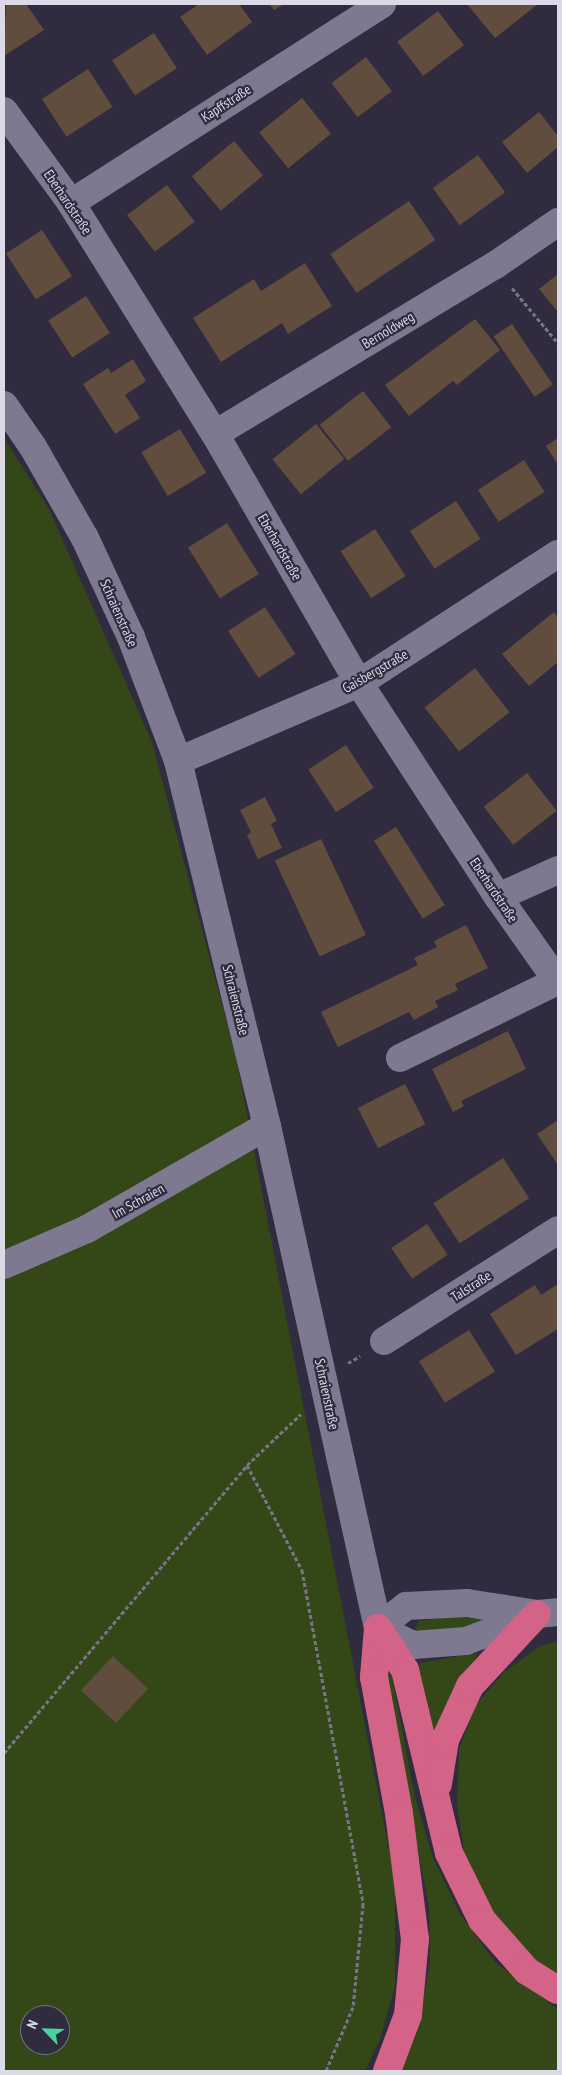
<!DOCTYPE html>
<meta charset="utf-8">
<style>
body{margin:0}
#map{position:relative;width:562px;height:2075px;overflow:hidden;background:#302b3f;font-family:"PT Sans Narrow",sans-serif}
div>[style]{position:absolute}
.green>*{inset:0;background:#334717}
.building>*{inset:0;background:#614d3e;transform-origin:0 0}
.path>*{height:3px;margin-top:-1.5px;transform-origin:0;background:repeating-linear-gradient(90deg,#797586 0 4px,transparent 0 6.5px)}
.minor>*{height:28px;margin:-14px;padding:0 14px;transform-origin:14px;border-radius:14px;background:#7e7991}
.highway>*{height:28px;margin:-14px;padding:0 14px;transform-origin:14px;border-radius:14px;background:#d36387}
span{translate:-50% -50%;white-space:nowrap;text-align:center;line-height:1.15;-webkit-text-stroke:4.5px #302b3f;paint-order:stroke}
.street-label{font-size:14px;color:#dddae7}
.frame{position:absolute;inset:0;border:5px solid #dddae7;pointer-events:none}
.north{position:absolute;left:20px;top:2005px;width:50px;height:50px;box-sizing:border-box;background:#302b3f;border:1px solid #757182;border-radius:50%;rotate:294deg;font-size:14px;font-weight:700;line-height:20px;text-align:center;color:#dddae7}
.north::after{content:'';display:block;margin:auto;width:18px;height:22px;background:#48d49d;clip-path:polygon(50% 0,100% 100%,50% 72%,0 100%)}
</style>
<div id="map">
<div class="green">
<i style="clip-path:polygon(evenodd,4px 438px,49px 509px,152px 742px,236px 1057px,395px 1881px,395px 1986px,380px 2040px,365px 2071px,4px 2071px,4px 438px,30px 2015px,60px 2015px,60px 2045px,30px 2045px,30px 2015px)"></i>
<i style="clip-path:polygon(450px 1616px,482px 1619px,483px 1624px,422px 1633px,415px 1629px,419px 1621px)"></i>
<i style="clip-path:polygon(558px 1641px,558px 1975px,539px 1963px,500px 1923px,466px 1863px,457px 1806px,459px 1749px,475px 1706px,504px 1672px,540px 1646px)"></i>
<i style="clip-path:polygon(478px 1653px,436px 1731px,432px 1733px,415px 1669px,420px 1663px)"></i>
<i style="clip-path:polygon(386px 1672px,392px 1677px,415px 1797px,432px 1855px,460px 1914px,495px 1962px,558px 2009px,558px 2071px,402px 2071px,418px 2029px,430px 1963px,429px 1906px,383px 1678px)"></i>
</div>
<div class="building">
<i style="clip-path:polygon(6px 4px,26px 4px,44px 30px,4px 56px)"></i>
<i style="clip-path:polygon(199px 4px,239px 4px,252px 22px,207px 55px,180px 17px)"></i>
<i style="clip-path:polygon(269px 4px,284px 4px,274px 10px)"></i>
<i style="clip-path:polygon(467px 4px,538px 4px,495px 38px)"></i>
<i style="left:438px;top:11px;width:43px;height:51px;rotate:53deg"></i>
<i style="left:154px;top:33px;width:42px;height:50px;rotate:57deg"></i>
<i style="left:366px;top:57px;width:43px;height:43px;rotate:53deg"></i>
<i style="left:88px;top:69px;width:45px;height:55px;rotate:57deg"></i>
<i style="left:302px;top:98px;width:46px;height:55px;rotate:51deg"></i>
<i style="clip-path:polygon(539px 112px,558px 136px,558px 147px,527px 173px,502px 142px)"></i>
<i style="left:234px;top:141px;width:45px;height:55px;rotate:50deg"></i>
<i style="left:478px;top:155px;width:46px;height:56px;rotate:54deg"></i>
<i style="left:167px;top:185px;width:46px;height:50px;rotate:53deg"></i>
<i style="left:409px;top:201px;width:47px;height:95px;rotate:56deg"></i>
<i style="left:42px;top:230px;width:55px;height:43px;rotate:57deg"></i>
<i style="clip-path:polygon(305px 263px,332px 306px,288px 334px,282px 323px,221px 362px,193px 318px,254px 279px,261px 291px)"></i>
<i style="clip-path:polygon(558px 274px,558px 312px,539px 289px)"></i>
<i style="left:86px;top:296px;width:44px;height:45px;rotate:57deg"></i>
<i style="clip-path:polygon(475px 319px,500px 350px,457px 385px,453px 381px,409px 416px,385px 385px)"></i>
<i style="left:512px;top:324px;width:73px;height:22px;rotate:56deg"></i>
<i style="clip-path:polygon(133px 359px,146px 381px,125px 395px,140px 418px,115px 434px,83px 384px,108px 368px,111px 373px)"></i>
<i style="left:363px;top:391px;width:46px;height:55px;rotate:52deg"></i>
<i style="left:316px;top:424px;width:45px;height:56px;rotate:51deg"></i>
<i style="left:180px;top:429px;width:51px;height:45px;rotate:59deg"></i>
<i style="clip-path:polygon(558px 438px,558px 465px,546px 446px)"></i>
<i style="left:524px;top:460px;width:38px;height:55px;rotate:57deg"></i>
<i style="left:456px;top:501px;width:45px;height:55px;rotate:57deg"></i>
<i style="left:227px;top:523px;width:60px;height:46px;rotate:58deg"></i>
<i style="left:375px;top:529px;width:56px;height:41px;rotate:57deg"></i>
<i style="left:265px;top:607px;width:56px;height:44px;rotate:57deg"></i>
<i style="clip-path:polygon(554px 612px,558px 617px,558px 662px,529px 686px,502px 654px)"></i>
<i style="left:475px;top:668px;width:56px;height:64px;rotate:52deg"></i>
<i style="left:346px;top:745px;width:51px;height:45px;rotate:57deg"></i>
<i style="left:527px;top:773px;width:48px;height:55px;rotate:52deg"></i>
<i style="clip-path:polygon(265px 797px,277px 821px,271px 824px,282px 848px,258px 859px,247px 835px,251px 832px,240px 810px)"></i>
<i style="left:396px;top:827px;width:92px;height:26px;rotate:58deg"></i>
<i style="left:321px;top:839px;width:106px;height:51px;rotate:65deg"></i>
<i style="clip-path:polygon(466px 925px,488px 968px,455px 984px,458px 990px,435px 1001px,438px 1007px,414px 1020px,409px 1012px,338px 1047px,321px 1012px,418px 965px,414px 958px,437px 947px,434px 941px)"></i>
<i style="clip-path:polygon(508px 1031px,526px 1069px,461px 1101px,464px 1106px,453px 1112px,432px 1069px)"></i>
<i style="left:405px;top:1084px;width:45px;height:53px;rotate:63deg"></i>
<i style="clip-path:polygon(558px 1120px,558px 1165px,537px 1134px)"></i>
<i style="left:503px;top:1158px;width:48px;height:83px;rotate:57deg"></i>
<i style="left:427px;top:1224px;width:37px;height:43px;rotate:56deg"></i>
<i style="clip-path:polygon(558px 1284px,558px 1329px,516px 1355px,490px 1314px,535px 1285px,541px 1295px)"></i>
<i style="left:469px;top:1330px;width:49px;height:59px;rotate:58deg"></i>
<i style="left:113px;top:1656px;width:48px;height:47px;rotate:43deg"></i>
</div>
<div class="path">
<i style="left:512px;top:288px;width:72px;rotate:50.1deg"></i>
<i style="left:348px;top:1363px;width:14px;rotate:-30deg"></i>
<i style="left:247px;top:1465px;width:119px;rotate:62.4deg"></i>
<i style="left:302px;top:1570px;width:340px;rotate:79.6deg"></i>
<i style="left:363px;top:1904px;width:103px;rotate:95.5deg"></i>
<i style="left:353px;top:2007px;width:69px;rotate:112.9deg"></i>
<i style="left:4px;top:1753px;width:377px;rotate:-49.8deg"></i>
<i style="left:247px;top:1465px;width:74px;rotate:-43.4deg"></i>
</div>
<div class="minor">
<i style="left:4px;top:111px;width:114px;rotate:53.9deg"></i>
<i style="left:71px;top:203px;width:272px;rotate:58.1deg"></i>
<i style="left:215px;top:434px;width:288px;rotate:60deg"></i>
<i style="left:359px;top:683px;width:255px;rotate:57deg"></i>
<i style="left:498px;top:897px;width:104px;rotate:54.8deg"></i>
<i style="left:71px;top:203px;width:369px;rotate:-32.6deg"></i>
<i style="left:4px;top:405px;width:51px;rotate:55.4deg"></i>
<i style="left:33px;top:447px;width:105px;rotate:60.3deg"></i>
<i style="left:85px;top:538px;width:109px;rotate:65.1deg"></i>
<i style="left:131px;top:637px;width:133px;rotate:69.2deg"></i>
<i style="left:178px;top:761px;width:376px;rotate:76.3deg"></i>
<i style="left:267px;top:1126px;width:514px;rotate:77.53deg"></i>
<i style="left:215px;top:434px;width:326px;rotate:-31.1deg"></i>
<i style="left:494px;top:266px;width:78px;rotate:-34.5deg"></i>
<i style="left:178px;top:761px;width:197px;rotate:-23.3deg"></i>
<i style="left:359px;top:683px;width:237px;rotate:-33deg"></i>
<i style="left:498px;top:897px;width:66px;rotate:-24.2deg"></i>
<i style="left:400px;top:1058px;width:175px;rotate:-26.1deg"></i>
<i style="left:4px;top:1265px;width:90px;rotate:-23.4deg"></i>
<i style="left:87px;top:1229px;width:207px;rotate:-29.8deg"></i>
<i style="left:384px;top:1341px;width:206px;rotate:-32.5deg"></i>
<i style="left:378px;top:1628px;width:36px;rotate:-38deg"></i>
<i style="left:406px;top:1606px;width:61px;rotate:-2.8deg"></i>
<i style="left:467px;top:1603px;width:71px;rotate:8.9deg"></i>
<i style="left:537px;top:1614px;width:21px;rotate:-5deg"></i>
<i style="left:378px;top:1628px;width:39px;rotate:26deg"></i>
<i style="left:413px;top:1645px;width:53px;rotate:-4.3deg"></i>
<i style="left:466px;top:1641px;width:74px;rotate:-20.6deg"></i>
</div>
<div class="highway">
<i style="left:378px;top:1628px;width:49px;rotate:94.7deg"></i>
<i style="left:374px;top:1677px;width:138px;rotate:79.6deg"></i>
<i style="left:399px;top:1813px;width:127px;rotate:82.8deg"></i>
<i style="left:415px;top:1939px;width:76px;rotate:95.3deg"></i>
<i style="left:408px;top:2015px;width:60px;rotate:110.6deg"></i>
<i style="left:378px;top:1628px;width:50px;rotate:57.3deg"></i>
<i style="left:405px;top:1670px;width:188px;rotate:76.5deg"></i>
<i style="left:449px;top:1853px;width:75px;rotate:63.8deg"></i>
<i style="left:482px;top:1920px;width:68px;rotate:48.6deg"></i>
<i style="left:527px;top:1971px;width:36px;rotate:32deg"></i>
<i style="left:438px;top:1784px;width:45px;rotate:-81deg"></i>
<i style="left:445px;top:1740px;width:60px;rotate:-65.2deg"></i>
<i style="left:470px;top:1686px;width:98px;rotate:-47.1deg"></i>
</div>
<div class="street-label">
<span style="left:226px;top:103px;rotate:-33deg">Kapffstraße</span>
<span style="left:68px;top:202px;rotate:56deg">Eberhardstraße</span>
<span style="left:388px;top:330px;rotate:-31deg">Bernoldweg</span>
<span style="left:280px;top:547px;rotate:60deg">Eberhardstraße</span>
<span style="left:119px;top:613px;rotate:66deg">Schraienstraße</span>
<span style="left:375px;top:671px;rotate:-30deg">Gaisbergstraße</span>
<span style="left:494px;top:890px;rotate:56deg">Eberhardstraße</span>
<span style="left:236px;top:1000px;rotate:76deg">Schraienstraße</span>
<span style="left:138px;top:1201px;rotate:-29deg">Im Schraien</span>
<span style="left:471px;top:1286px;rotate:-33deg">Talstraße</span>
<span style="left:327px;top:1394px;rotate:78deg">Schraienstraße</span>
</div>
<div class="frame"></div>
<div class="north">N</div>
</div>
